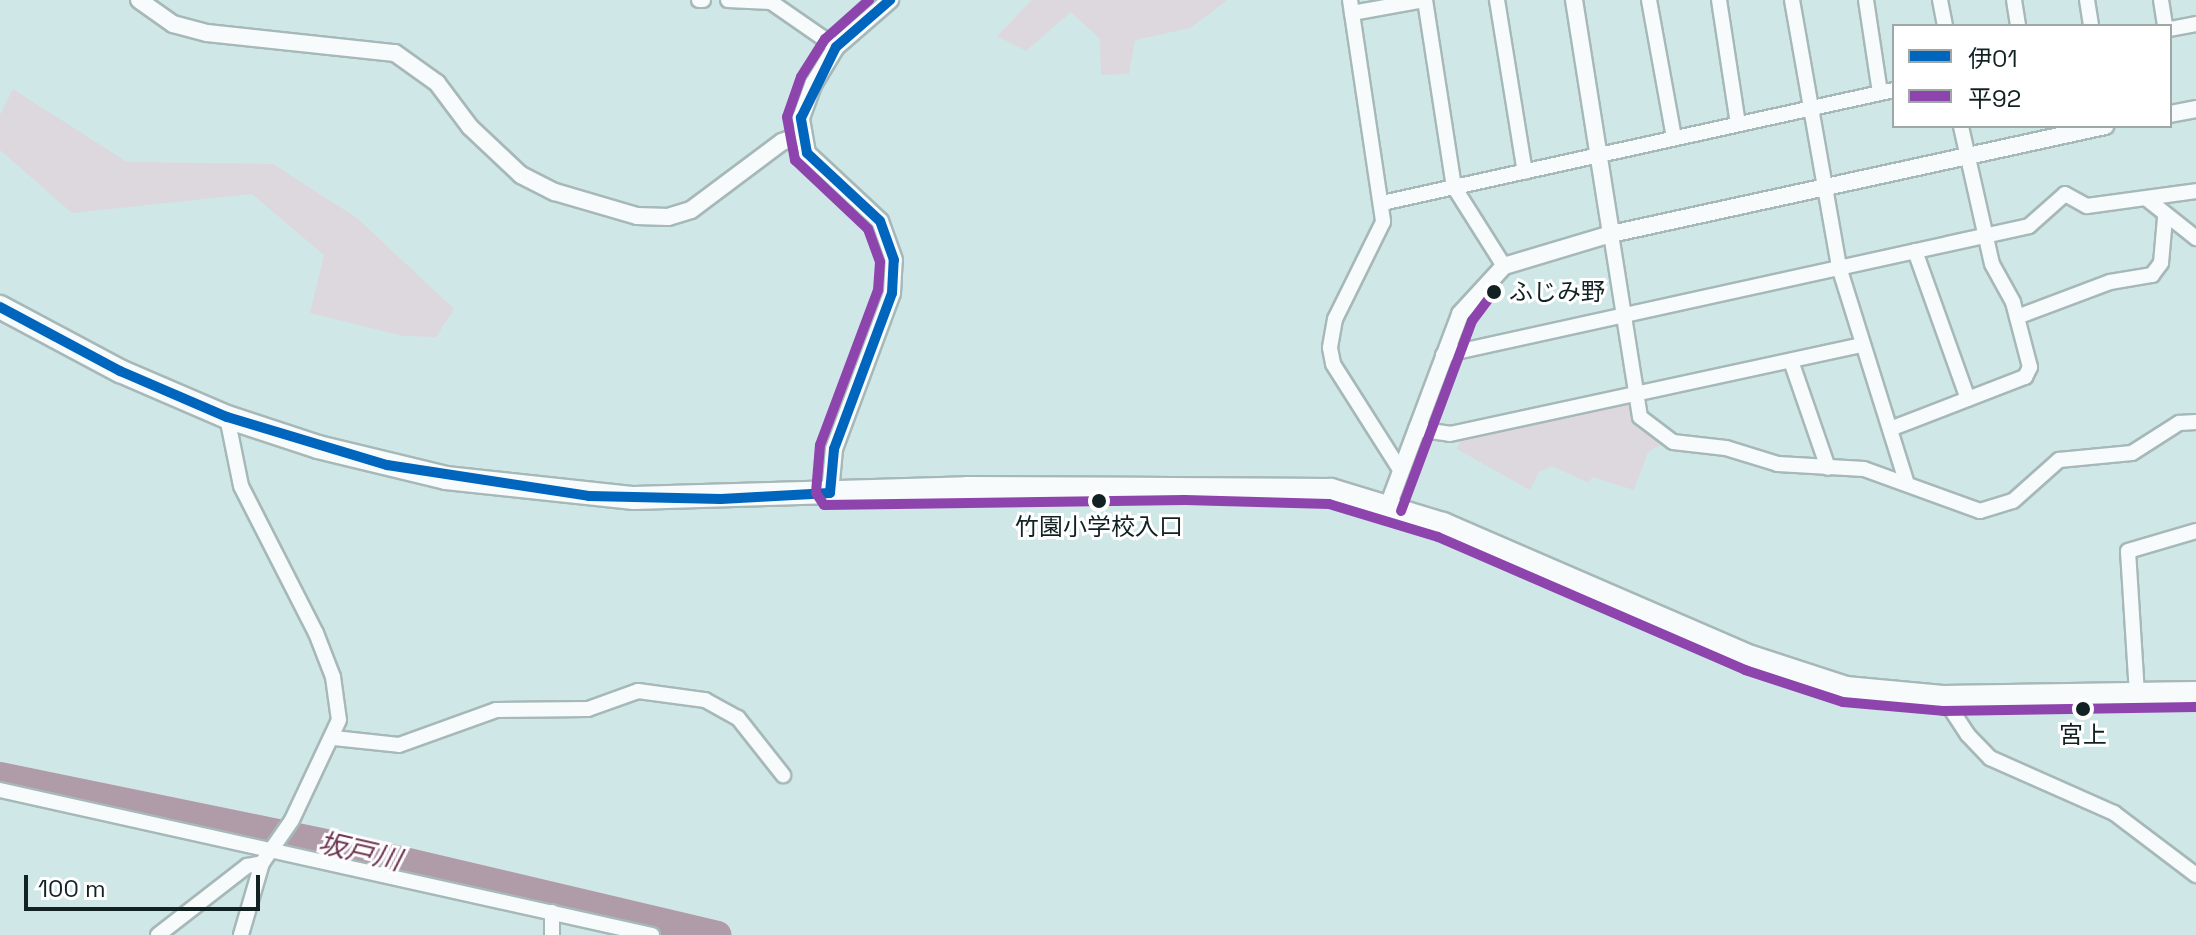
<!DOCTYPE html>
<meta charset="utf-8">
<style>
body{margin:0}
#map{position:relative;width:2196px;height:935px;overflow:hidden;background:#d0e7e8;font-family:"Space Grotesk","Noto Sans JP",sans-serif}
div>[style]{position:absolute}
.green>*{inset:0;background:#ddd7de}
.river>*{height:28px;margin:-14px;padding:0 14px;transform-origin:14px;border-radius:14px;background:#b09ba8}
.roads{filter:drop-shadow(2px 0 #a6b8b8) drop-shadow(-2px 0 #a6b8b8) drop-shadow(0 2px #a6b8b8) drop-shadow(0 -2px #a6b8b8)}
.minor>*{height:14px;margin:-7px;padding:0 7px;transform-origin:7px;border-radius:7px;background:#f8fbfc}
.tertiary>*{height:16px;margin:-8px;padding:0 8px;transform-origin:8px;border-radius:8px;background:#f8fbfc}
.primary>*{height:22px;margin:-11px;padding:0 11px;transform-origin:11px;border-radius:11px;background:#f8fbfc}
.bus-1>*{height:10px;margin:-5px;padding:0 5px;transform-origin:5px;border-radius:5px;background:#0065bd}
.bus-2>*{height:10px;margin:-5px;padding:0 5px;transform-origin:5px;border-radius:5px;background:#8e44ad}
.dots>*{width:22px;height:22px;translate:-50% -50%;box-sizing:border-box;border:4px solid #fff;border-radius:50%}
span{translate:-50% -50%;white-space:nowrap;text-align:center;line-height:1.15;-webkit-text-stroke:6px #fff;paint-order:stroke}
.bus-label{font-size:24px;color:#122223}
.left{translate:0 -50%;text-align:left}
.water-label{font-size:28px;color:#6f3752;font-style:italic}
.legend{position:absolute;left:1892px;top:24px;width:280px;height:104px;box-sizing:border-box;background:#fff;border:2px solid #a0a7a7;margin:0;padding:10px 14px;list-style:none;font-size:24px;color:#122223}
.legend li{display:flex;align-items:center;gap:16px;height:40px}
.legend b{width:40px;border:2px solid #a0a7a7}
.scale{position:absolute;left:24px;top:875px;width:236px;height:36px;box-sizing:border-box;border:4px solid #122223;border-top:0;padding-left:10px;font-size:24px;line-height:28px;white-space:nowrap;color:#122223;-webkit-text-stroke:6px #fff;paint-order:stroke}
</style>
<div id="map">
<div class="green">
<i style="clip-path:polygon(1032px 0,1225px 0,1226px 1px,1190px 28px,1135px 40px,1129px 74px,1101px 75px,1100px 39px,1071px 12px,1026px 51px,997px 36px)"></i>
<i style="clip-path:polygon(13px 89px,127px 162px,273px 164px,357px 218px,454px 309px,436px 337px,403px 336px,310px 313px,324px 255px,252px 194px,72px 213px,0 150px,0 115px)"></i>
<i style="clip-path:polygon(1631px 401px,1660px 445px,1648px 452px,1634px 490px,1592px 477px,1589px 483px,1552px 466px,1539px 472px,1530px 490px,1457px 449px,1461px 440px)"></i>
</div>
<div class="river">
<i style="left:0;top:776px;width:344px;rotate:11.6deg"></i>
<i style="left:337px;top:845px;width:391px;rotate:13.3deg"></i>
</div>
<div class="roads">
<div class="minor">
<i style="left:699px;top:0;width:4px"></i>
<i style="left:728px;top:0;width:43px;rotate:2.7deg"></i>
<i style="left:771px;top:2px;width:79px;rotate:34.7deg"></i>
<i style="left:1350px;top:0;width:224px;rotate:81.5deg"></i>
<i style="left:1383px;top:222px;width:108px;rotate:116.3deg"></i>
<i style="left:1335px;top:319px;width:29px;rotate:100deg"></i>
<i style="left:1330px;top:348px;width:16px;rotate:79deg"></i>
<i style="left:1333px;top:364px;width:127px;rotate:57.6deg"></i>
<i style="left:1425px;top:0;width:189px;rotate:81.2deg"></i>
<i style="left:1454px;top:187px;width:93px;rotate:57.7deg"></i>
<i style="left:1497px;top:0;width:174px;rotate:80.8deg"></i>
<i style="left:1649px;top:0;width:140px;rotate:79.7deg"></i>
<i style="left:1719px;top:0;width:125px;rotate:81.3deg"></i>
<i style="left:1792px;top:0;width:271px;rotate:80deg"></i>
<i style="left:1839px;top:267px;width:224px;rotate:72.6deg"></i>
<i style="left:1866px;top:0;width:94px;rotate:81.4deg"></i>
<i style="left:1940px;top:0;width:26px;rotate:79deg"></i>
<i style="left:2014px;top:0;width:26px;rotate:81deg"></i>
<i style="left:2087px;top:0;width:26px;rotate:81deg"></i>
<i style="left:2161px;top:0;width:26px;rotate:81deg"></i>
<i style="left:1352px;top:13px;width:73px;rotate:-10.2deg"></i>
<i style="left:2170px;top:29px;width:26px;rotate:-11deg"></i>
<i style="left:2147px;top:199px;width:63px;rotate:38.5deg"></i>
<i style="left:1382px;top:203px;width:524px;rotate:-12.45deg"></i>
<i style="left:1611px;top:234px;width:185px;rotate:81deg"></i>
<i style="left:1640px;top:417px;width:41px;rotate:37.1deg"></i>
<i style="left:1673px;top:442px;width:53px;rotate:6.5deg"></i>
<i style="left:1726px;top:448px;width:54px;rotate:17.1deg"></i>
<i style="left:1778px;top:464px;width:86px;rotate:3.3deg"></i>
<i style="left:1864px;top:469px;width:123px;rotate:19.9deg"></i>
<i style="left:1980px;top:511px;width:34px;rotate:-17deg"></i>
<i style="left:2013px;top:501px;width:62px;rotate:-41.7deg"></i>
<i style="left:2059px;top:460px;width:73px;rotate:-5.5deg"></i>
<i style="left:2132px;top:453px;width:56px;rotate:-32.6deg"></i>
<i style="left:2179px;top:423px;width:17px;rotate:-3deg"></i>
<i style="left:1915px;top:251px;width:157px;rotate:70.3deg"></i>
<i style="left:2017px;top:317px;width:99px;rotate:-20.6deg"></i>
<i style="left:2110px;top:282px;width:43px;rotate:-9.5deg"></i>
<i style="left:2152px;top:275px;width:15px;rotate:-53deg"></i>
<i style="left:2161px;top:263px;width:45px;rotate:-84.9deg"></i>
<i style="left:1443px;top:355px;width:600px;rotate:-12.41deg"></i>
<i style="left:2029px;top:226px;width:48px;rotate:-41.6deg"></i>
<i style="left:2065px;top:194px;width:25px;rotate:29deg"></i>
<i style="left:2087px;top:206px;width:110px;rotate:-7.8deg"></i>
<i style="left:1791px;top:361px;width:113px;rotate:70.9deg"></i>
<i style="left:227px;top:417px;width:70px;rotate:78.5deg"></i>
<i style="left:241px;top:486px;width:165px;rotate:63deg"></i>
<i style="left:316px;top:633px;width:47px;rotate:68.9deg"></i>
<i style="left:333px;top:677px;width:43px;rotate:82.1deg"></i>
<i style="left:339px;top:720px;width:110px;rotate:115.2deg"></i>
<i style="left:292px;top:820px;width:52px;rotate:124.9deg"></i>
<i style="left:262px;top:863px;width:75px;rotate:106.3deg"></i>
<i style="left:1416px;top:429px;width:34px;rotate:8deg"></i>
<i style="left:1450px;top:434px;width:421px;rotate:-12.2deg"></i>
<i style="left:1890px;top:429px;width:145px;rotate:-21.1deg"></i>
<i style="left:2025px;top:377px;width:11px;rotate:-63deg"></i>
<i style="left:2030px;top:367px;width:67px;rotate:-104.7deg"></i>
<i style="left:2013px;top:302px;width:43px;rotate:-118.9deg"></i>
<i style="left:1992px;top:264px;width:141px;rotate:-102.7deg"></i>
<i style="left:2137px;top:694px;width:143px;rotate:-93.6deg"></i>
<i style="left:2128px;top:551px;width:71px;rotate:-16.4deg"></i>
<i style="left:1943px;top:697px;width:45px;rotate:56.7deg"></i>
<i style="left:1968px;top:735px;width:32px;rotate:46deg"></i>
<i style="left:1990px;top:758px;width:136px;rotate:23.9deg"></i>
<i style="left:2114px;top:813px;width:103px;rotate:37.1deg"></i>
<i style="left:334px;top:738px;width:65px;rotate:6.1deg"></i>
<i style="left:399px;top:745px;width:103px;rotate:-19.8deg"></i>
<i style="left:496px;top:710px;width:92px;rotate:-0.6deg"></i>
<i style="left:588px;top:709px;width:53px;rotate:-19.8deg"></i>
<i style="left:638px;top:691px;width:68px;rotate:7.7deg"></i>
<i style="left:705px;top:700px;width:38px;rotate:29deg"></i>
<i style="left:738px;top:718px;width:73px;rotate:51.7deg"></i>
<i style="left:0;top:790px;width:668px;rotate:12.54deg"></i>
<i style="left:158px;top:935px;width:113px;rotate:-37.8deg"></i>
<i style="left:247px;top:866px;width:15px;rotate:-11deg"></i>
<i style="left:552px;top:935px;width:23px;rotate:-90deg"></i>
</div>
<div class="tertiary">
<i style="left:139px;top:0;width:42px;rotate:35.2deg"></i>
<i style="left:173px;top:24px;width:35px;rotate:15deg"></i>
<i style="left:207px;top:33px;width:189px;rotate:6.1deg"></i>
<i style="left:395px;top:53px;width:52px;rotate:35.5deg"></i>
<i style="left:437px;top:83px;width:55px;rotate:53.1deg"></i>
<i style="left:470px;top:127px;width:70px;rotate:43.3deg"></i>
<i style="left:521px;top:175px;width:38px;rotate:27deg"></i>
<i style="left:555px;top:192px;width:85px;rotate:16.3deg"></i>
<i style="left:637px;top:216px;width:31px;rotate:2deg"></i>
<i style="left:668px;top:217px;width:24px;rotate:-17deg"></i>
<i style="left:691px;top:210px;width:114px;rotate:-36.8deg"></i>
<i style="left:782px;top:142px;width:19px;rotate:-21deg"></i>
<i style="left:1574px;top:0;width:237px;rotate:81deg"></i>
<i style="left:2170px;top:114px;width:26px;rotate:-11deg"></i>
<i style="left:830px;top:493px;width:44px;rotate:-84.8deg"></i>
<i style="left:834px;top:449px;width:166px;rotate:-69.6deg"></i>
<i style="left:892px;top:293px;width:33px;rotate:-87deg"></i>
<i style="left:894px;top:260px;width:41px;rotate:-109.7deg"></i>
<i style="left:880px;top:221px;width:100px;rotate:-137deg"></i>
<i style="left:807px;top:153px;width:36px;rotate:-100deg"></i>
<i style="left:801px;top:118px;width:37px;rotate:-70deg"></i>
<i style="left:814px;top:83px;width:42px;rotate:-58.6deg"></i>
<i style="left:836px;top:47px;width:72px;rotate:-41deg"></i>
<i style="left:1388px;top:506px;width:205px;rotate:-69.4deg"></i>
<i style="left:1460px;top:314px;width:65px;rotate:-47.5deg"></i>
<i style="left:1504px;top:266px;width:112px;rotate:-16.7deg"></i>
<i style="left:1611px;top:234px;width:506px;rotate:-12.33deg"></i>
</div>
<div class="primary">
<i style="left:0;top:307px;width:136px;rotate:28.1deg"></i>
<i style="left:120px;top:371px;width:116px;rotate:23.3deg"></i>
<i style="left:227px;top:417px;width:96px;rotate:18.2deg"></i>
<i style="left:318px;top:447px;width:132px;rotate:13.6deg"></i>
<i style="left:446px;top:478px;width:189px;rotate:6.1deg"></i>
<i style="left:634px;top:498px;width:333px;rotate:-1.7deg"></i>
<i style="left:967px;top:488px;width:364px;rotate:0.3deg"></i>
<i style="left:1331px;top:490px;width:117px;rotate:16.9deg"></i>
<i style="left:1443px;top:524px;width:335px;rotate:23.4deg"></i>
<i style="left:1751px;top:657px;width:100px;rotate:18.1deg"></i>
<i style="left:1846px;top:688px;width:97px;rotate:5.3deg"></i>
<i style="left:1943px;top:697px;width:253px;rotate:-0.9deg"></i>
</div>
</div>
<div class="bus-1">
<i style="left:0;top:307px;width:136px;rotate:28.1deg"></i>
<i style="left:120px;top:371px;width:116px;rotate:23.3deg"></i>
<i style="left:227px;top:417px;width:167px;rotate:16.7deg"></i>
<i style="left:387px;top:465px;width:204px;rotate:8.7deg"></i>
<i style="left:589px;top:496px;width:132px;rotate:1.3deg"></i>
<i style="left:721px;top:499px;width:109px;rotate:-3.2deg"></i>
<i style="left:830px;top:493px;width:44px;rotate:-84.8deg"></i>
<i style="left:834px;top:449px;width:166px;rotate:-69.6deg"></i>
<i style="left:892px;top:293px;width:33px;rotate:-87deg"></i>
<i style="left:894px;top:260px;width:41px;rotate:-109.7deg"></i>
<i style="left:880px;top:221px;width:100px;rotate:-137deg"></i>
<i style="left:807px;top:153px;width:36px;rotate:-100deg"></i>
<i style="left:801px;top:118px;width:79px;rotate:-63.8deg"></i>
<i style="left:836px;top:47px;width:72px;rotate:-41deg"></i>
</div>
<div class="bus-2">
<i style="left:869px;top:0;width:59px;rotate:138.4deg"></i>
<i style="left:825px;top:39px;width:45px;rotate:122.3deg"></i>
<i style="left:801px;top:77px;width:42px;rotate:109.3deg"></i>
<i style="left:787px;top:117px;width:44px;rotate:79.5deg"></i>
<i style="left:795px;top:160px;width:100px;rotate:43.4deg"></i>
<i style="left:868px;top:229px;width:35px;rotate:70deg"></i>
<i style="left:880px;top:262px;width:28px;rotate:94deg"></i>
<i style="left:878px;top:290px;width:165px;rotate:110.5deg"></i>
<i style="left:820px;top:445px;width:48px;rotate:94.8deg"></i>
<i style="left:816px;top:493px;width:14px;rotate:56deg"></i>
<i style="left:824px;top:505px;width:361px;rotate:-0.8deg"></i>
<i style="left:1185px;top:500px;width:144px;rotate:1.6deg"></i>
<i style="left:1329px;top:504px;width:114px;rotate:16.8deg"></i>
<i style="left:1438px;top:537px;width:335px;rotate:23.4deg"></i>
<i style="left:1745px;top:670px;width:103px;rotate:18.1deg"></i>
<i style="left:1843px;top:702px;width:100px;rotate:5.1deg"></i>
<i style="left:1943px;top:711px;width:253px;rotate:-0.9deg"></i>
<i style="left:1401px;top:511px;width:203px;rotate:-69.5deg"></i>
<i style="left:1472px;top:321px;width:40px;rotate:-53deg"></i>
</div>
<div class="dots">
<i style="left:1494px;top:292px;background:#122223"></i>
<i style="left:1099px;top:501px;background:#122223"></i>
<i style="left:2083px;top:709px;background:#122223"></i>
</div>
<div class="bus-label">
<span class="left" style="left:1509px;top:292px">ふじみ野</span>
<span style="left:1099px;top:527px">竹園小学校入口</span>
<span style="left:2083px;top:735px">宮上</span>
</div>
<div class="water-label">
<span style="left:360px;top:851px;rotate:13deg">坂戸川</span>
</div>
<ul class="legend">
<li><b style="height:10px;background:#0065bd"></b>伊01</li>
<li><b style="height:10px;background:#8e44ad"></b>平92</li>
</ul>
<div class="scale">100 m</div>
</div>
